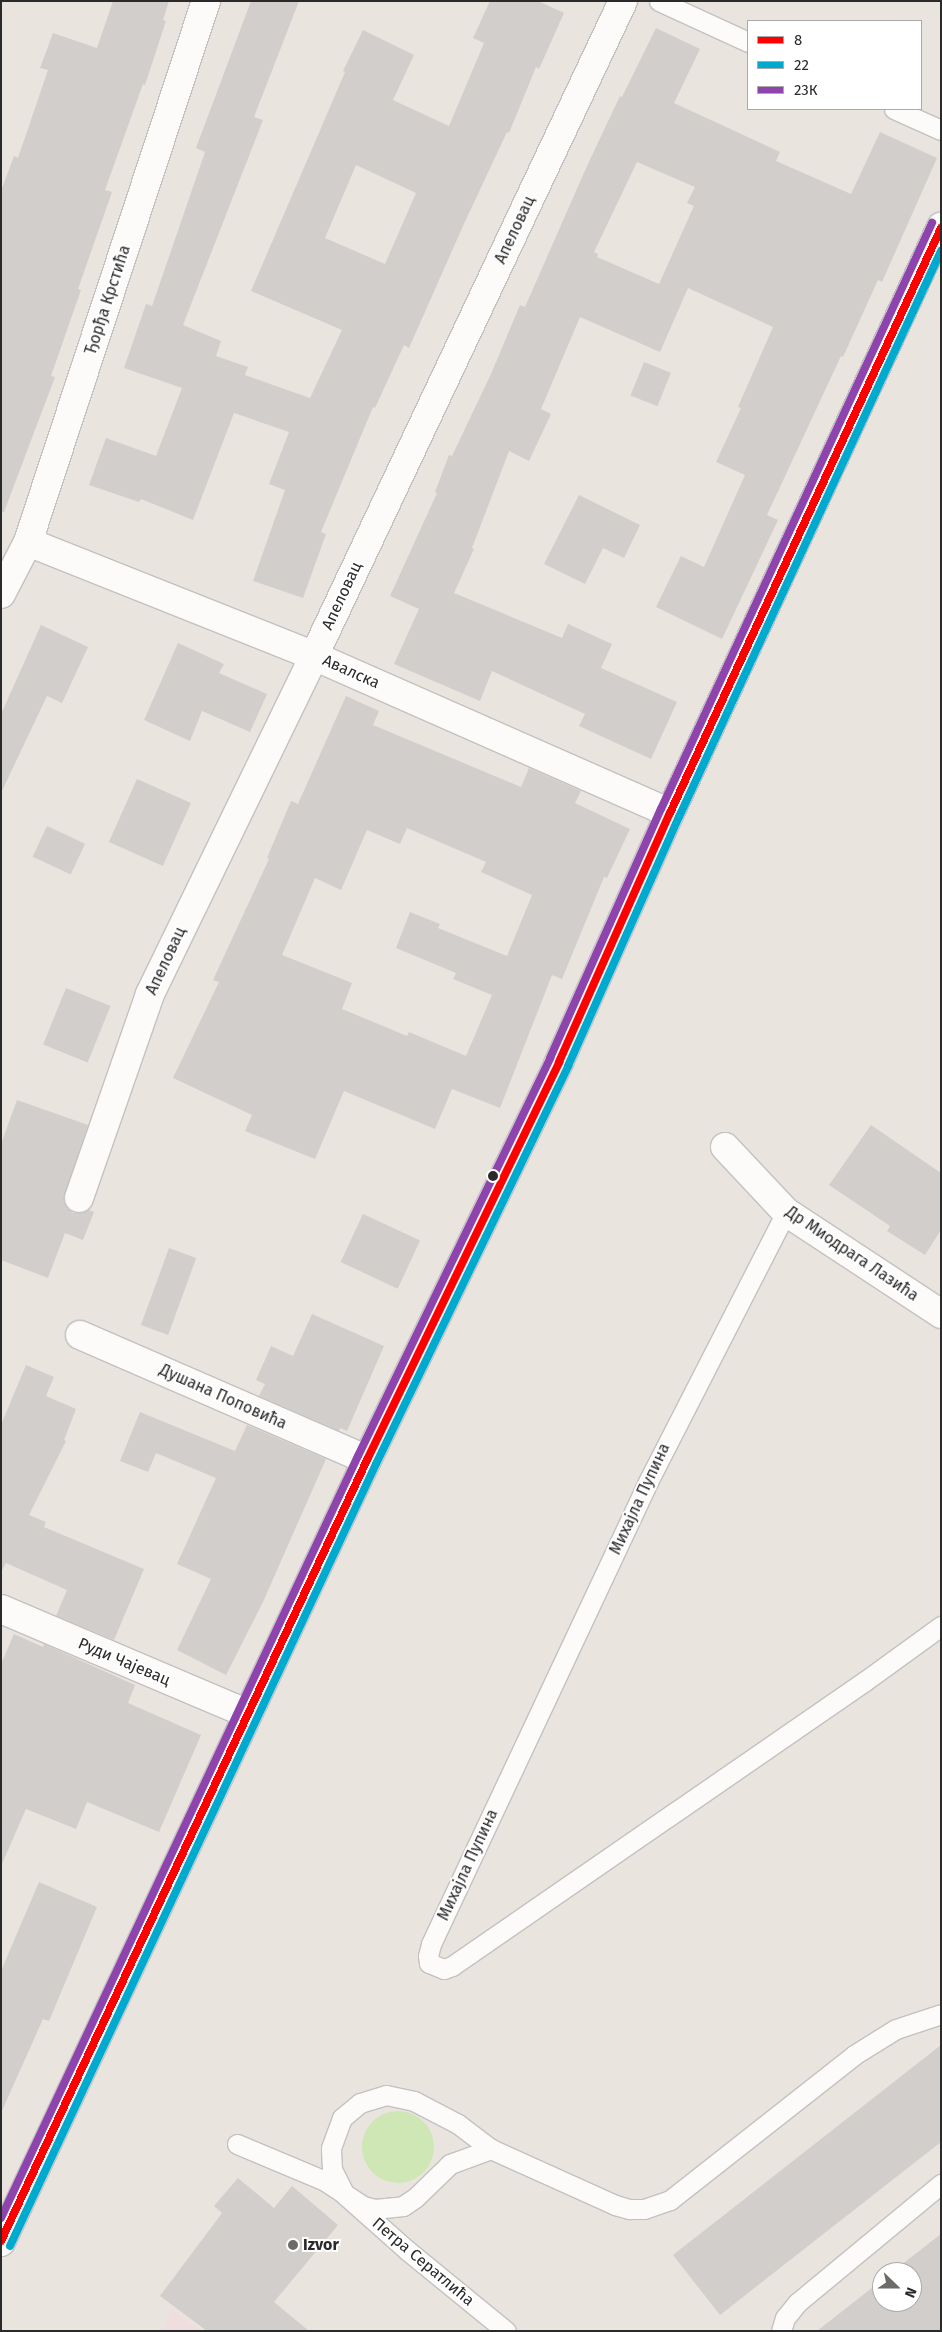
<!DOCTYPE html>
<meta charset="utf-8">
<style>
body{margin:0}
#map{position:relative;width:942px;height:2332px;overflow:hidden;background:#eae4df;font-family:"Fira Sans",sans-serif}
div>[style]{position:absolute}
.medical>*{inset:0;background:#f0dddd}
.green>*{inset:0;background:#cee7b5}
.round{border-radius:50%}
.building>*{inset:0;background:#d2cecb;transform-origin:0 0}
.roads{filter:drop-shadow(1px 0 #c3c1c1) drop-shadow(-1px 0 #c3c1c1) drop-shadow(0 1px #c3c1c1) drop-shadow(0 -1px #c3c1c1)}
.service>*{height:19px;margin:-9.5px;padding:0 9.5px;transform-origin:9.5px;border-radius:9.5px;background:#fcfbfa}
.minor>*{height:28px;margin:-14px;padding:0 14px;transform-origin:14px;border-radius:14px;background:#fcfbfa}
.tertiary>*{height:28px;margin:-14px;padding:0 14px;transform-origin:14px;border-radius:14px;background:#fcfbfa}
.bus-1>*{height:8px;margin:-4px;padding:0 4px;transform-origin:4px;border-radius:4px;background:#f00}
.bus-2>*{height:8px;margin:-4px;padding:0 4px;transform-origin:4px;border-radius:4px;background:#00a9ce}
.bus-3>*{height:8px;margin:-4px;padding:0 4px;transform-origin:4px;border-radius:4px;background:#8e44ad}
.dots>*{width:14px;height:14px;translate:-50% -50%;box-sizing:border-box;border:2px solid #fff;border-radius:50%}
span{translate:-50% -50%;white-space:nowrap;text-align:center;line-height:1.15;-webkit-text-stroke:4px #fff;paint-order:stroke}
.street-label{font-size:16px;color:#2a2a2a}
.poi-label{font-size:16px;color:#2a2a2a;font-weight:700}
.left{translate:0 -50%;text-align:left}
.frame{position:absolute;inset:0;border:2px solid #2a2a2a;pointer-events:none}
.legend{position:absolute;left:747px;top:20px;width:175px;height:90px;box-sizing:border-box;background:#fff;border:1px solid #aaa;margin:0;padding:6px 9px;list-style:none;font-size:15px;color:#2a2a2a}
.legend li{display:flex;align-items:center;gap:10px;height:25px}
.legend b{width:25px;border:1px solid #aaa}
.north{position:absolute;left:872px;top:2262px;width:50px;height:50px;box-sizing:border-box;background:#fff;border:1px solid #aaa;border-radius:50%;rotate:112deg;font-size:14px;font-weight:700;line-height:20px;text-align:center;color:#2a2a2a}
.north::after{content:'';display:block;margin:auto;width:18px;height:22px;background:#6d6b69;clip-path:polygon(50% 0,100% 100%,50% 72%,0 100%)}
</style>
<div id="map">
<div class="medical">
<i style="clip-path:polygon(172px 2309px,201px 2331px,162px 2331px)"></i>
</div>
<div class="green">
<i class="round" style="left:362px;top:2111px;width:72px;height:72px"></i>
</div>
<div class="building">
<i style="clip-path:polygon(113px 1px,169px 1px,163px 20px,166px 21px,145px 85px,143px 84px,105px 190px,112px 192px,78px 289px,81px 290px,51px 376px,55px 377px,4px 512px,1px 512px,1px 191px,14px 156px,18px 158px,48px 70px,40px 68px,53px 33px,97px 48px)"></i>
<i style="clip-path:polygon(evenodd,251px 1px,299px 1px,254px 117px,263px 120px,183px 325px,221px 341px,216px 356px,248px 367px,245px 375px,310px 398px,342px 330px,251px 291px,345px 72px,343px 71px,363px 30px,414px 55px,393px 100px,449px 126px,484px 43px,473px 38px,490px 1px,538px 1px,564px 13px,539px 69px,536px 67px,509px 133px,507px 132px,463px 226px,409px 348px,404px 345px,375px 408px,373px 407px,321px 532px,326px 534px,303px 598px,253px 581px,285px 490px,269px 484px,289px 432px,234px 413px,193px 520px,141px 499px,139px 502px,89px 485px,106px 438px,156px 456px,182px 388px,124px 368px,146px 304px,152px 306px,205px 152px,196px 148px,251px 1px,356px 165px,416px 193px,385px 264px,325px 238px,356px 165px)"></i>
<i style="clip-path:polygon(evenodd,656px 28px,700px 49px,674px 103px,780px 152px,776px 161px,851px 194px,880px 132px,937px 158px,882px 282px,878px 280px,843px 357px,841px 356px,767px 515px,778px 520px,722px 639px,656px 607px,681px 556px,704px 567px,745px 475px,716px 462px,741px 408px,738px 407px,773px 327px,688px 288px,660px 352px,580px 317px,541px 409px,551px 414px,529px 461px,509px 451px,472px 548px,474px 549px,454px 593px,562px 638px,568px 624px,612px 644px,601px 668px,677px 702px,651px 759px,579px 726px,585px 714px,492px 671px,480px 701px,394px 664px,419px 609px,390px 596px,437px 493px,435px 492px,449px 455px,452px 456px,491px 374px,520px 305px,525px 307px,587px 166px,620px 96px,622px 97px,656px 28px,637px 162px,695px 187px,687px 203px,694px 206px,659px 284px,597px 257px,598px 254px,594px 252px,637px 162px)"></i>
<i style="left:644px;top:362px;width:29px;height:36px;rotate:22deg"></i>
<i style="clip-path:polygon(579px 495px,640px 525px,624px 558px,603px 548px,585px 584px,544px 564px)"></i>
<i style="clip-path:polygon(41px 625px,88px 647px,62px 703px,47px 696px,1px 793px,1px 714px)"></i>
<i style="clip-path:polygon(178px 643px,224px 664px,219px 673px,267px 694px,250px 732px,202px 711px,190px 741px,144px 720px)"></i>
<i style="clip-path:polygon(evenodd,346px 696px,379px 711px,373px 725px,521px 787px,529px 768px,581px 791px,575px 803px,630px 829px,607px 878px,604px 877px,562px 979px,552px 975px,500px 1108px,452px 1089px,435px 1129px,344px 1091px,315px 1159px,245px 1131px,252px 1115px,173px 1078px,219px 982px,213px 980px,269px 859px,267px 858px,291px 801px,298px 804px,346px 696px,407px 828px,486px 862px,481px 872px,532px 895px,507px 956px,438px 928px,440px 924px,410px 912px,396px 948px,456px 973px,453px 979px,492px 995px,466px 1056px,409px 1032px,407px 1036px,342px 1009px,352px 983px,282px 955px,315px 878px,341px 890px,367px 830px,400px 844px,407px 828px)"></i>
<i style="left:137px;top:779px;width:59px;height:69px;rotate:24deg"></i>
<i style="left:47px;top:826px;width:42px;height:34px;rotate:25deg"></i>
<i style="left:66px;top:988px;width:48px;height:61px;rotate:22deg"></i>
<i style="clip-path:polygon(17px 1100px,88px 1125px,64px 1200px,67px 1208px,73px 1213px,81px 1213px,89px 1210px,94px 1212px,83px 1240px,65px 1233px,48px 1278px,1px 1260px,1px 1144px)"></i>
<i style="clip-path:polygon(871px 1125px,941px 1173px,941px 1230px,925px 1255px,887px 1231px,890px 1226px,829px 1185px)"></i>
<i style="left:363px;top:1214px;width:63px;height:53px;rotate:25deg"></i>
<i style="left:169px;top:1248px;width:29px;height:82px;rotate:20deg"></i>
<i style="clip-path:polygon(312px 1314px,384px 1346px,347px 1431px,340px 1428px,339px 1431px,259px 1396px,265px 1384px,256px 1380px,271px 1346px,293px 1356px)"></i>
<i style="clip-path:polygon(26px 1365px,54px 1377px,46px 1396px,76px 1409px,64px 1440px,66px 1441px,29px 1515px,46px 1522px,44px 1527px,144px 1569px,114px 1640px,56px 1616px,67px 1590px,6px 1563px,1px 1572px,1px 1425px)"></i>
<i style="clip-path:polygon(140px 1412px,235px 1451px,247px 1425px,326px 1459px,263px 1602px,226px 1675px,177px 1650px,211px 1579px,177px 1564px,216px 1478px,156px 1453px,148px 1472px,120px 1461px)"></i>
<i style="clip-path:polygon(14px 1634px,43px 1647px,44px 1644px,135px 1685px,128px 1703px,201px 1735px,159px 1832px,87px 1802px,76px 1829px,26px 1809px,1px 1866px,1px 1664px)"></i>
<i style="clip-path:polygon(39px 1882px,97px 1907px,49px 2021px,43px 2019px,1px 2113px,1px 1971px)"></i>
<i style="clip-path:polygon(941px 2045px,941px 2142px,720px 2315px,673px 2255px)"></i>
<i style="clip-path:polygon(238px 2178px,274px 2208px,292px 2186px,338px 2225px,274px 2302px,309px 2331px,207px 2331px,160px 2296px,222px 2213px,214px 2206px)"></i>
<i style="clip-path:polygon(941px 2234px,941px 2331px,817px 2331px,882px 2280px,882px 2302px,912px 2302px,912px 2272px,892px 2272px)"></i>
</div>
<div class="roads">
<div class="service">
<i style="left:659px;top:1px;width:98px;rotate:24.7deg"></i>
<i style="left:894px;top:109px;width:51px;rotate:24.1deg"></i>
<i style="left:786px;top:1212px;width:303px;rotate:117.1deg"></i>
<i style="left:648px;top:1482px;width:510px;rotate:115.16deg"></i>
<i style="left:431px;top:1944px;width:12px;rotate:104deg"></i>
<i style="left:428px;top:1956px;width:7px;rotate:82deg"></i>
<i style="left:429px;top:1963px;width:16px;rotate:22deg"></i>
<i style="left:444px;top:1969px;width:9px;rotate:-21deg"></i>
<i style="left:452px;top:1966px;width:502px;rotate:-34.61deg"></i>
<i style="left:865px;top:1681px;width:94px;rotate:-35.9deg"></i>
<i style="left:237px;top:2144px;width:95px;rotate:22.8deg"></i>
<i style="left:325px;top:2181px;width:45px;rotate:33.3deg"></i>
<i style="left:363px;top:2206px;width:12px;rotate:14deg"></i>
<i style="left:375px;top:2209px;width:28px;rotate:-6deg"></i>
<i style="left:403px;top:2206px;width:14px;rotate:-34deg"></i>
<i style="left:415px;top:2198px;width:49px;rotate:-44.2deg"></i>
<i style="left:450px;top:2164px;width:44px;rotate:-20.1deg"></i>
<i style="left:506px;top:2331px;width:127px;rotate:-140.8deg"></i>
<i style="left:408px;top:2251px;width:84px;rotate:-138.4deg"></i>
<i style="left:345px;top:2195px;width:29px;rotate:-117deg"></i>
<i style="left:332px;top:2169px;width:21px;rotate:-93deg"></i>
<i style="left:331px;top:2148px;width:32px;rotate:-70deg"></i>
<i style="left:342px;top:2118px;width:23px;rotate:-40deg"></i>
<i style="left:360px;top:2103px;width:27px;rotate:-17deg"></i>
<i style="left:386px;top:2095px;width:29px;rotate:12deg"></i>
<i style="left:414px;top:2101px;width:50px;rotate:27.6deg"></i>
<i style="left:458px;top:2124px;width:41px;rotate:37.1deg"></i>
<i style="left:491px;top:2149px;width:136px;rotate:24.3deg"></i>
<i style="left:615px;top:2205px;width:15px;rotate:16deg"></i>
<i style="left:629px;top:2209px;width:15px"></i>
<i style="left:644px;top:2209px;width:28px;rotate:-19deg"></i>
<i style="left:670px;top:2200px;width:234px;rotate:-38.2deg"></i>
<i style="left:854px;top:2055px;width:49px;rotate:-31.8deg"></i>
<i style="left:896px;top:2029px;width:47px;rotate:-18.4deg"></i>
<i style="left:781px;top:2331px;width:14px;rotate:-73deg"></i>
<i style="left:785px;top:2318px;width:19px;rotate:-51deg"></i>
<i style="left:797px;top:2303px;width:187px;rotate:-39.6deg"></i>
</div>
<div class="minor">
<i style="left:28px;top:542px;width:308px;rotate:21.7deg"></i>
<i style="left:314px;top:656px;width:389px;rotate:23.8deg"></i>
<i style="left:1px;top:594px;width:59px;rotate:-62.6deg"></i>
<i style="left:28px;top:542px;width:570px;rotate:-71.79deg"></i>
<i style="left:725px;top:1147px;width:89px;rotate:46.8deg"></i>
<i style="left:786px;top:1212px;width:186px;rotate:33.3deg"></i>
<i style="left:79px;top:1198px;width:216px;rotate:-70.8deg"></i>
<i style="left:150px;top:994px;width:376px;rotate:-64.1deg"></i>
<i style="left:314px;top:656px;width:724px;rotate:-64.74deg"></i>
<i style="left:80px;top:1335px;width:313px;rotate:23.5deg"></i>
<i style="left:1px;top:1609px;width:268px;rotate:23deg"></i>
</div>
<div class="tertiary">
<i style="left:1px;top:2242px;width:863px;rotate:-64.92deg"></i>
<i style="left:367px;top:1460px;width:442px;rotate:-64.2deg"></i>
<i style="left:559px;top:1062px;width:273px;rotate:-66deg"></i>
<i style="left:670px;top:813px;width:646px;rotate:-65.18deg"></i>
</div>
</div>
<div class="bus-1">
<i style="left:1px;top:2241px;width:863px;rotate:-64.89deg"></i>
<i style="left:367px;top:1460px;width:442px;rotate:-64.2deg"></i>
<i style="left:559px;top:1062px;width:273px;rotate:-66deg"></i>
<i style="left:670px;top:813px;width:645px;rotate:-65.14deg"></i>
</div>
<div class="bus-2">
<i style="left:10px;top:2246px;width:863px;rotate:-64.92deg"></i>
<i style="left:376px;top:1464px;width:442px;rotate:-64.2deg"></i>
<i style="left:568px;top:1066px;width:273px;rotate:-66deg"></i>
<i style="left:679px;top:817px;width:624px;rotate:-65.16deg"></i>
</div>
<div class="bus-3">
<i style="left:1px;top:2218px;width:841px;rotate:-64.9deg"></i>
<i style="left:358px;top:1456px;width:442px;rotate:-64.2deg"></i>
<i style="left:550px;top:1058px;width:273px;rotate:-66deg"></i>
<i style="left:661px;top:809px;width:646px;rotate:-65.18deg"></i>
</div>
<div class="dots">
<i style="left:493px;top:1176px;background:#2a2a2a"></i>
<i style="left:293px;top:2245px;background:#6d6b69"></i>
</div>
<div class="street-label">
<span style="left:515px;top:230px;rotate:-65deg">Апеловац</span>
<span style="left:108px;top:300px;rotate:-72deg">Ђорђа Крстића</span>
<span style="left:342px;top:596px;rotate:-65deg">Апеловац</span>
<span style="left:351px;top:672px;rotate:24deg">Авалска</span>
<span style="left:166px;top:961px;rotate:-65deg">Апеловац</span>
<span style="left:852px;top:1254px;rotate:34deg">Др Миодрага Лазића</span>
<span style="left:223px;top:1397px;rotate:24deg">Душана Поповића</span>
<span style="left:640px;top:1499px;rotate:-65deg">Михајла Пупина</span>
<span style="left:124px;top:1662px;rotate:23deg">Руди Чајевац</span>
<span style="left:468px;top:1865px;rotate:-65deg">Михајла Пупина</span>
<span style="left:423px;top:2262px;rotate:40deg">Петра Сератлића</span>
</div>
<div class="poi-label">
<span class="left" style="left:303px;top:2245px">Izvor</span>
</div>
<div class="frame"></div>
<ul class="legend">
<li><b style="height:6px;background:#f00"></b>8</li>
<li><b style="height:6px;background:#00a9ce"></b>22</li>
<li><b style="height:6px;background:#8e44ad"></b>23К</li>
</ul>
<div class="north">N</div>
</div>
